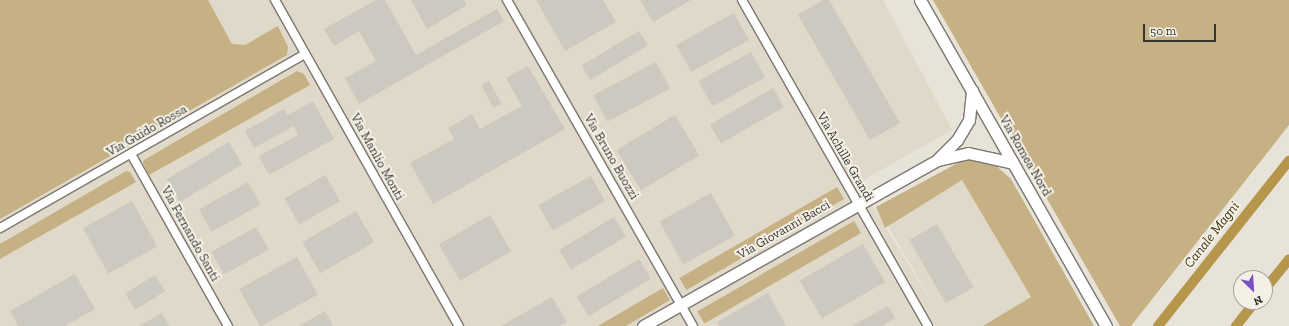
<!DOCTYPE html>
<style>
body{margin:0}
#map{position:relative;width:1289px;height:326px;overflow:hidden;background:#e7e3d9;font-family:"Zilla Slab",serif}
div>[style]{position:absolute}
.built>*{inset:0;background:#e0d8c8}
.green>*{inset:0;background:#c5b183;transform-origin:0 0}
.canal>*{height:10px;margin:-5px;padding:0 5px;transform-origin:5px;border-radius:5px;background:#b5964b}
.building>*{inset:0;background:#cdc9c0;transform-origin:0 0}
.roads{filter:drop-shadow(1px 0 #7b776f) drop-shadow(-1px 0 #7b776f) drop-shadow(0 1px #7b776f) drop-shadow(0 -1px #7b776f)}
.minor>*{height:8px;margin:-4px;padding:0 4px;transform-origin:4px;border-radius:4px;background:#fff}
.secondary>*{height:11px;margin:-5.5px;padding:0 5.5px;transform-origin:5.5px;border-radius:5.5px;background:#fff}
span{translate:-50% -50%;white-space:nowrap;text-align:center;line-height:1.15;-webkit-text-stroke:4px #f4f0e6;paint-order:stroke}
.street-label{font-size:13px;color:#373531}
.water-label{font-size:14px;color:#3e300e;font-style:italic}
.north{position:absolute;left:1233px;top:270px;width:40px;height:40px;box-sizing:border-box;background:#f4f0e6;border:1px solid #a8a59e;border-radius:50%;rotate:155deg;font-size:11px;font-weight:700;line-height:16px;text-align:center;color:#373531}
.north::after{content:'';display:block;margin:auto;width:14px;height:18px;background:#794ec7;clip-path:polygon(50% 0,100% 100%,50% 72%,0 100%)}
.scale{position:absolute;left:1143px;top:24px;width:73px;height:18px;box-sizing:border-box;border:2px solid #373531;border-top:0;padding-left:5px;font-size:12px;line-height:14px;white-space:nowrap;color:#373531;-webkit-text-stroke:3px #f4f0e6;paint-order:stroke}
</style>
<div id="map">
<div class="built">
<i style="clip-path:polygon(0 0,883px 0,952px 130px,858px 183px,941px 317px,887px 224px,962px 180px,1031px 297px,983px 326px,0 326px)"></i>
</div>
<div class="green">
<i style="clip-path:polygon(0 0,208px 0,232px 44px,245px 45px,278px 26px,288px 47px,287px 55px,0 219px)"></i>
<i style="clip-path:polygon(933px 0,1289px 0,1289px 125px,1131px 326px,1120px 326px)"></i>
<i style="clip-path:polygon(297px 71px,304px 74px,310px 85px,149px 175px,143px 163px,144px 160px)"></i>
<i style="clip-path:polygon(967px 158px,992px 162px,1011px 179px,1094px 326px,983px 326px,1031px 297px,962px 180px,885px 228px,876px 207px)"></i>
<i style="clip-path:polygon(126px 171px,130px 172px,136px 182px,0 259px,0 244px)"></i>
<i style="left:837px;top:187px;width:14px;height:182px;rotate:60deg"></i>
<i style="left:854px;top:221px;width:14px;height:181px;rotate:60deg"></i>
<i style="clip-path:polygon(663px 288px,670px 300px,626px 326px,598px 326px)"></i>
</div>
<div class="canal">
<i style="left:1265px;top:289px;width:38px;rotate:-51deg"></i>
<i style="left:1158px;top:326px;width:211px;rotate:-51.6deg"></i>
<i style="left:1236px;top:326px;width:31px;rotate:-52deg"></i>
</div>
<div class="building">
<i style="clip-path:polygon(376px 0,385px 0,416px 55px,497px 9px,504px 21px,359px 104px,345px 78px,376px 61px,359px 31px,334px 46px,324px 29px)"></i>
<i style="clip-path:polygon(411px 0,464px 0,467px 5px,427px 29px)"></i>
<i style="clip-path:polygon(536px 0,603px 0,616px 22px,565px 51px)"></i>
<i style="clip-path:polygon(640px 0,691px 0,653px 22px)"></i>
<i style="clip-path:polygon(823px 0,829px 0,900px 123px,870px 140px,798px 15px)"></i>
<i style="left:734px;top:13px;width:31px;height:66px;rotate:61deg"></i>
<i style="left:639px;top:31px;width:17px;height:67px;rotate:59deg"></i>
<i style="left:751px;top:52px;width:29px;height:60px;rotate:61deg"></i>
<i style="left:656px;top:62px;width:30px;height:71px;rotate:62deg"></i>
<i style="clip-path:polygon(528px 66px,565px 129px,433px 204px,410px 163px,454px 139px,448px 128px,472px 114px,480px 129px,522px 106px,506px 78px)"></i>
<i style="left:489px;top:81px;width:26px;height:9px;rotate:61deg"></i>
<i style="left:773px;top:88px;width:22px;height:73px;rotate:60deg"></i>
<i style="clip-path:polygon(313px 101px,334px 139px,269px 175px,259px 156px,298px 135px,294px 126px,254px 148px,245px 131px,284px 109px,288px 115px)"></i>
<i style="left:675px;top:115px;width:47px;height:68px;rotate:59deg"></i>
<i style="left:229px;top:142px;width:26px;height:73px;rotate:59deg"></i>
<i style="left:325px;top:175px;width:30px;height:47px;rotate:60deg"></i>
<i style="left:591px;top:176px;width:29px;height:60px;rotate:61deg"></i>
<i style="left:248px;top:182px;width:26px;height:56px;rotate:61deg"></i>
<i style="left:711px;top:193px;width:49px;height:59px;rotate:61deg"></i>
<i style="left:132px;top:201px;width:52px;height:56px;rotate:61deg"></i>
<i style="left:356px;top:211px;width:36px;height:62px;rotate:60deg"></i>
<i style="left:490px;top:215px;width:42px;height:59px;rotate:60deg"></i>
<i style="left:614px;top:217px;width:23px;height:64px;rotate:59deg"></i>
<i style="left:937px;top:224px;width:73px;height:32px;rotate:60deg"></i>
<i style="left:256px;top:227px;width:26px;height:51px;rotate:61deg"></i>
<i style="left:863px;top:244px;width:44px;height:73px;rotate:60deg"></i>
<i style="left:297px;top:257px;width:43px;height:66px;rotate:61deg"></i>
<i style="left:639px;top:259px;width:23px;height:73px;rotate:59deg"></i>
<i style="clip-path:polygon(75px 274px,95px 309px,65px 326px,18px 326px,10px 311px)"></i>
<i style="left:155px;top:275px;width:19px;height:35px;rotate:58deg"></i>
<i style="clip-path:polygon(768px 293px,786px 326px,719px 326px,717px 322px)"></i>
<i style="clip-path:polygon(552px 297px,567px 322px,560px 326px,501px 326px)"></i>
<i style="clip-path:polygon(888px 306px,895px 318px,882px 326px,852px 326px)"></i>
<i style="clip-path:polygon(325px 311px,333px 326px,299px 326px)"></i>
<i style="clip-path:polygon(162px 313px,169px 326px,139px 326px)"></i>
</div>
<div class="roads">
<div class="minor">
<i style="left:275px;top:0;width:374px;rotate:60.6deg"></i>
<i style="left:507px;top:0;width:375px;rotate:60.3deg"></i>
<i style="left:742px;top:0;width:375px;rotate:60.3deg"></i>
<i style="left:131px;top:154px;width:197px;rotate:60.6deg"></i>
<i style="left:0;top:228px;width:351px;rotate:-29.7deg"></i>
</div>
<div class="secondary">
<i style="left:920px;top:0;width:375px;rotate:60.3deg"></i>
<i style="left:938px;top:159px;width:27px;rotate:-45deg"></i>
<i style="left:957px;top:140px;width:23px;rotate:-59deg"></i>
<i style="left:969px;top:120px;width:30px;rotate:-84deg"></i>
<i style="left:643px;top:326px;width:338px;rotate:-29.4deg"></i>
<i style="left:938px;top:160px;width:31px;rotate:-13deg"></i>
<i style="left:968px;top:153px;width:46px;rotate:12.5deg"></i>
</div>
</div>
<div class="street-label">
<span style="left:147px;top:131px;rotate:-30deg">Via Guido Rossa</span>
<span style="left:1025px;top:156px;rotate:60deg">Via Romea Nord</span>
<span style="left:377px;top:157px;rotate:61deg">Via Manlio Monti</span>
<span style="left:611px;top:157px;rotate:60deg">Via Bruno Buozzi</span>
<span style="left:845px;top:157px;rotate:60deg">Via Achille Grandi</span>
<span style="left:784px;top:230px;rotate:-30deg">Via Giovanni Bacci</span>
<span style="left:190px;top:234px;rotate:61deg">Via Fernando Santi</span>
</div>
<div class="water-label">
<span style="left:1212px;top:235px;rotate:-52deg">Canale Magni</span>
</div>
<div class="north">N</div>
<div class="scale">50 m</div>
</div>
